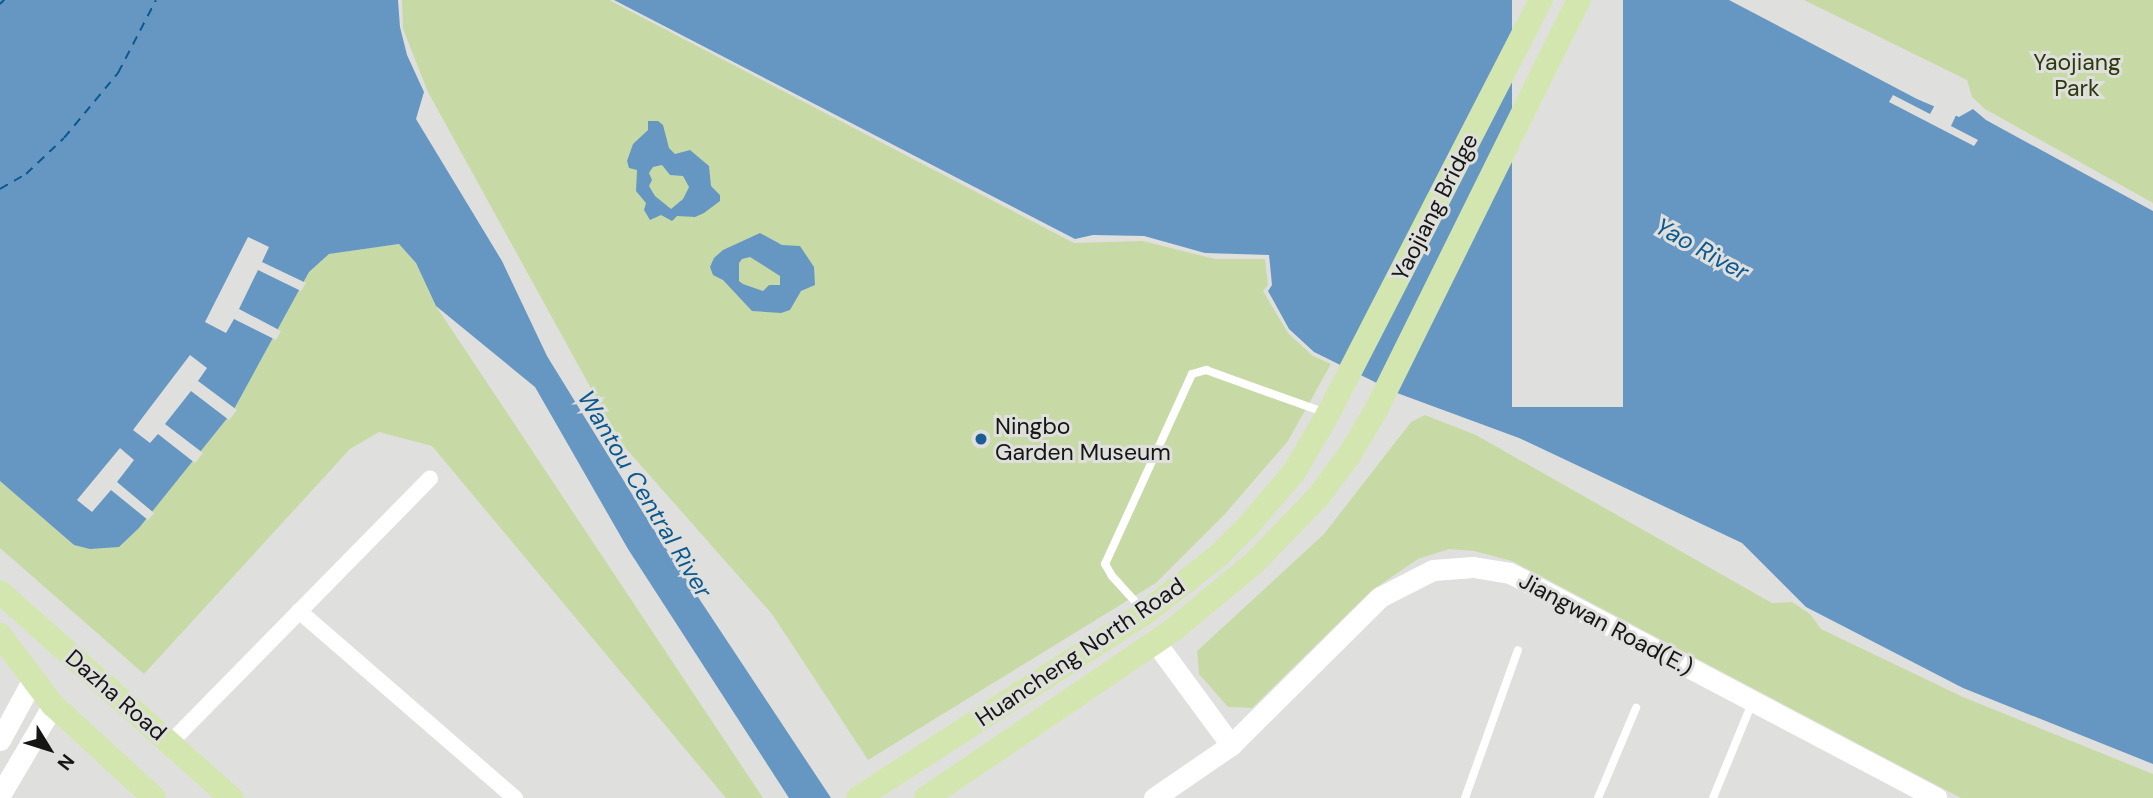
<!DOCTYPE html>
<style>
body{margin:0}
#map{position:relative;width:2153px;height:798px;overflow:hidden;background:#dfe0dd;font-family:"DM Sans",sans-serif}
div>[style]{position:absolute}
.green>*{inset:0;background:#c7daa5}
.water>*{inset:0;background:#6697c2}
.pier>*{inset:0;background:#dfe0dd;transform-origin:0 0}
.ferry>*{height:2px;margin-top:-1px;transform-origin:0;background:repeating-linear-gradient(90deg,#0b5991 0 9px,transparent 0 16px)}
.lane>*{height:8px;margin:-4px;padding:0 4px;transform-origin:4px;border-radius:4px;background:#fff}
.street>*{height:16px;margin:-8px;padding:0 8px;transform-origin:8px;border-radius:8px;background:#fff}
.secondary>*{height:21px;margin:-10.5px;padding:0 10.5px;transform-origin:10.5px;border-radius:10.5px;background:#fff}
.primary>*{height:24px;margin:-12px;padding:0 12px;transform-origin:12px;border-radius:12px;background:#d4e6af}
.dots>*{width:19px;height:19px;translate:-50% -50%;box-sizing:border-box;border:4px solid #dfe0dd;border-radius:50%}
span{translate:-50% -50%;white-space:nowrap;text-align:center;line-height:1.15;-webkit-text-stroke:6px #dfe0dd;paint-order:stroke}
.park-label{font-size:23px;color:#2d3a0d}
.street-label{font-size:23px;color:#161715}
.poi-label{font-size:23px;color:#161715}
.left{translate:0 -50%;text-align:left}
.water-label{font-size:24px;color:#0b5991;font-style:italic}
.north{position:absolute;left:14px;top:714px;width:70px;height:70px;-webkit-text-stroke:5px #dfe0dd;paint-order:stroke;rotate:128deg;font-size:19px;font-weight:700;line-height:28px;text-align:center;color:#161715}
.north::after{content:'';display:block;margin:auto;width:24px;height:32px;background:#161715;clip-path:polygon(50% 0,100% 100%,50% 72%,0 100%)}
</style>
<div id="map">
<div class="green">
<i style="clip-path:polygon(402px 0,609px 0,1074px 243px,1143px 241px,1215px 259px,1265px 259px,1268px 285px,1263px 291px,1288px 333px,1313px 356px,1331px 364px,1288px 441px,1224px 515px,1156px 583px,868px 760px,772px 614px,621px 443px,428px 92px,403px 29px)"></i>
<i style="clip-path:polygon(1804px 0,2153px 0,2153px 203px,1985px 109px,1972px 97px,1967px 80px)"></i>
<i style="clip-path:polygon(399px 244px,416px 263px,436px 306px,763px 798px,726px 798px,432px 446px,379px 432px,350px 449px,144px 674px,0 548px,0 481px,74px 545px,119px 547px,139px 528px,233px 411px,309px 272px,329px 254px)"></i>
<i style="clip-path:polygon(1425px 415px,1476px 435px,1772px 603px,1792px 602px,1810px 614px,1821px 629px,1963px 697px,2153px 774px,2153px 798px,1961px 798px,1512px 561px,1474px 551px,1449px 549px,1418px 559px,1371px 591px,1252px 708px,1228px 707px,1199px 674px,1197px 651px,1324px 534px,1411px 422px)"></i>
</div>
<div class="water">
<i style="clip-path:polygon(0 0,398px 0,400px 27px,407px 55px,424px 92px,416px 119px,502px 261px,547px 356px,659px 538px,831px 798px,789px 798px,628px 549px,535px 387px,436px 306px,416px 263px,399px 244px,329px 254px,309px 272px,233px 411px,139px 528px,119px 547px,90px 549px,74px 545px,0 481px)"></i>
<i style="clip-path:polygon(614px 0,1729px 0,1917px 99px,1959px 117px,1973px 109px,1986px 120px,2153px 211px,2153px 764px,1963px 688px,1806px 607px,1742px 543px,1519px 438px,1397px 393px,1314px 352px,1289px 329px,1268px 291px,1272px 285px,1269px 255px,1205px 253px,1144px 236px,1093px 235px,1075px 239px)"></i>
<i style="clip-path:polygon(evenodd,648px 121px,658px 121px,663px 125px,669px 148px,675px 154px,690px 150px,709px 166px,711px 186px,720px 195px,720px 201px,704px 213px,695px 217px,677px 216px,672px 221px,661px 215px,650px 220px,644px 210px,646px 203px,636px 191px,637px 170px,629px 168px,627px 161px,633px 144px,648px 130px,648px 121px,662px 165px,670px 175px,683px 176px,689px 187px,683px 199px,671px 209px,655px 196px,649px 186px,652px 180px,649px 173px,653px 167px,662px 165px)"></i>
<i style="clip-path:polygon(evenodd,760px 233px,782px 245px,800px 246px,814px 267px,815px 285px,801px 291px,790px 310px,781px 313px,752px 311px,723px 280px,713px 275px,710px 267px,714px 258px,723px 250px,760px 233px,750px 257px,780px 276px,780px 285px,769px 285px,763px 291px,743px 284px,739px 281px,739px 263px,742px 259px,750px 257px)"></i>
</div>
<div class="pier">
<i style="left:1512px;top:0;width:111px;height:407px"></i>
<i style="clip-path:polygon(1893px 95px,1930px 114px,1936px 103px,1957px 113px,1951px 126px,1978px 140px,1974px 146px,1889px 102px)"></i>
<i style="clip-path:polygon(248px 237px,269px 247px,262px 262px,306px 283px,301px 291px,258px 270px,239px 309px,281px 331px,276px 340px,234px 319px,226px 333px,205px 322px)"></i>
<i style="clip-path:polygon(190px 355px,207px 368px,198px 381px,237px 410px,229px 420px,191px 391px,165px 424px,203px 453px,195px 463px,158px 434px,150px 443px,133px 430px)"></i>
<i style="clip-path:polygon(120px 448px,134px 460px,117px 482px,154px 513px,148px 520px,111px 490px,92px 512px,77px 500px)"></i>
</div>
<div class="ferry">
<i style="left:0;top:4px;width:6px;rotate:-45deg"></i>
<i style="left:0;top:189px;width:30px;rotate:-30deg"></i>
<i style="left:26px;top:174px;width:52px;rotate:-43.5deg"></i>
<i style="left:64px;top:138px;width:85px;rotate:-50.3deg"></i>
<i style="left:118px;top:73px;width:82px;rotate:-62.5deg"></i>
</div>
<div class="lane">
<i style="left:1142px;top:609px;width:45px;rotate:-132.3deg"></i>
<i style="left:1112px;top:576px;width:14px;rotate:-120deg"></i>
<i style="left:1105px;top:564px;width:209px;rotate:-65.4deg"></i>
<i style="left:1192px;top:374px;width:15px;rotate:-16deg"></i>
<i style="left:1206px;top:370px;width:127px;rotate:19.7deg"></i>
<i style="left:1465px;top:798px;width:157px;rotate:-70.3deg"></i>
<i style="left:1598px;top:798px;width:98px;rotate:-67.1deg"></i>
<i style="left:1713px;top:798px;width:103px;rotate:-67.7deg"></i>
</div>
<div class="street">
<i style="left:299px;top:611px;width:286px;rotate:40.9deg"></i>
<i style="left:170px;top:743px;width:371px;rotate:-45.5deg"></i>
</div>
<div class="secondary">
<i style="left:1156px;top:643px;width:127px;rotate:53.7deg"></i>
<i style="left:1231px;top:745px;width:210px;rotate:-44.8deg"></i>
<i style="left:1380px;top:597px;width:59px;rotate:-27deg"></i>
<i style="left:1433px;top:570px;width:40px;rotate:-4.3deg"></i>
<i style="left:1473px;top:567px;width:37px;rotate:9deg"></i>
<i style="left:1510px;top:573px;width:482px;rotate:27.8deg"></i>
<i style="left:0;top:740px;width:69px;rotate:-61.6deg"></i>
<i style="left:0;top:795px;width:104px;rotate:-59.5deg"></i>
<i style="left:1154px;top:798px;width:93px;rotate:-34.5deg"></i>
</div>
<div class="primary">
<i style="left:0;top:592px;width:310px;rotate:41.7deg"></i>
<i style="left:0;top:635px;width:88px;rotate:52.9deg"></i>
<i style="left:53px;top:705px;width:137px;rotate:42.6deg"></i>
<i style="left:858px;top:798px;width:341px;rotate:-32.8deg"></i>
<i style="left:1145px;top:613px;width:93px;rotate:-38deg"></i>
<i style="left:1218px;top:556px;width:44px;rotate:-45deg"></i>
<i style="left:1249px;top:525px;width:70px;rotate:-49.7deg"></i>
<i style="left:1294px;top:472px;width:67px;rotate:-59.6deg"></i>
<i style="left:1328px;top:414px;width:466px;rotate:-62.8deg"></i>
<i style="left:926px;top:798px;width:299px;rotate:-34.2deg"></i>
<i style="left:1173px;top:630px;width:105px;rotate:-39.6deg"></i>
<i style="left:1254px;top:563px;width:92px;rotate:-45.9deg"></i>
<i style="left:1318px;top:497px;width:54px;rotate:-53.3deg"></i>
<i style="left:1350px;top:454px;width:51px;rotate:-59.4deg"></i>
<i style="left:1376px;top:410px;width:458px;rotate:-63.7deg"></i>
</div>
<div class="dots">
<i style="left:981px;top:439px;background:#1b5e93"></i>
</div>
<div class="park-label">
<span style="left:2077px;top:75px">Yaojiang<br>Park</span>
</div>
<div class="street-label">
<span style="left:1435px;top:207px;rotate:-63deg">Yaojiang Bridge</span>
<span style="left:1606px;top:624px;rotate:28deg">Jiangwan Road(E.)</span>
<span style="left:1080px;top:652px;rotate:-34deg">Huancheng North Road</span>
<span style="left:116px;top:695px;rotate:41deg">Dazha Road</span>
</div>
<div class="poi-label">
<span class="left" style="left:995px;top:439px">Ningbo<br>Garden Museum</span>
</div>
<div class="water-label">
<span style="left:1702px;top:249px;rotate:29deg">Yao River</span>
<span style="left:645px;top:494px;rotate:59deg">Wantou Central River</span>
</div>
<div class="north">N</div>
</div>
